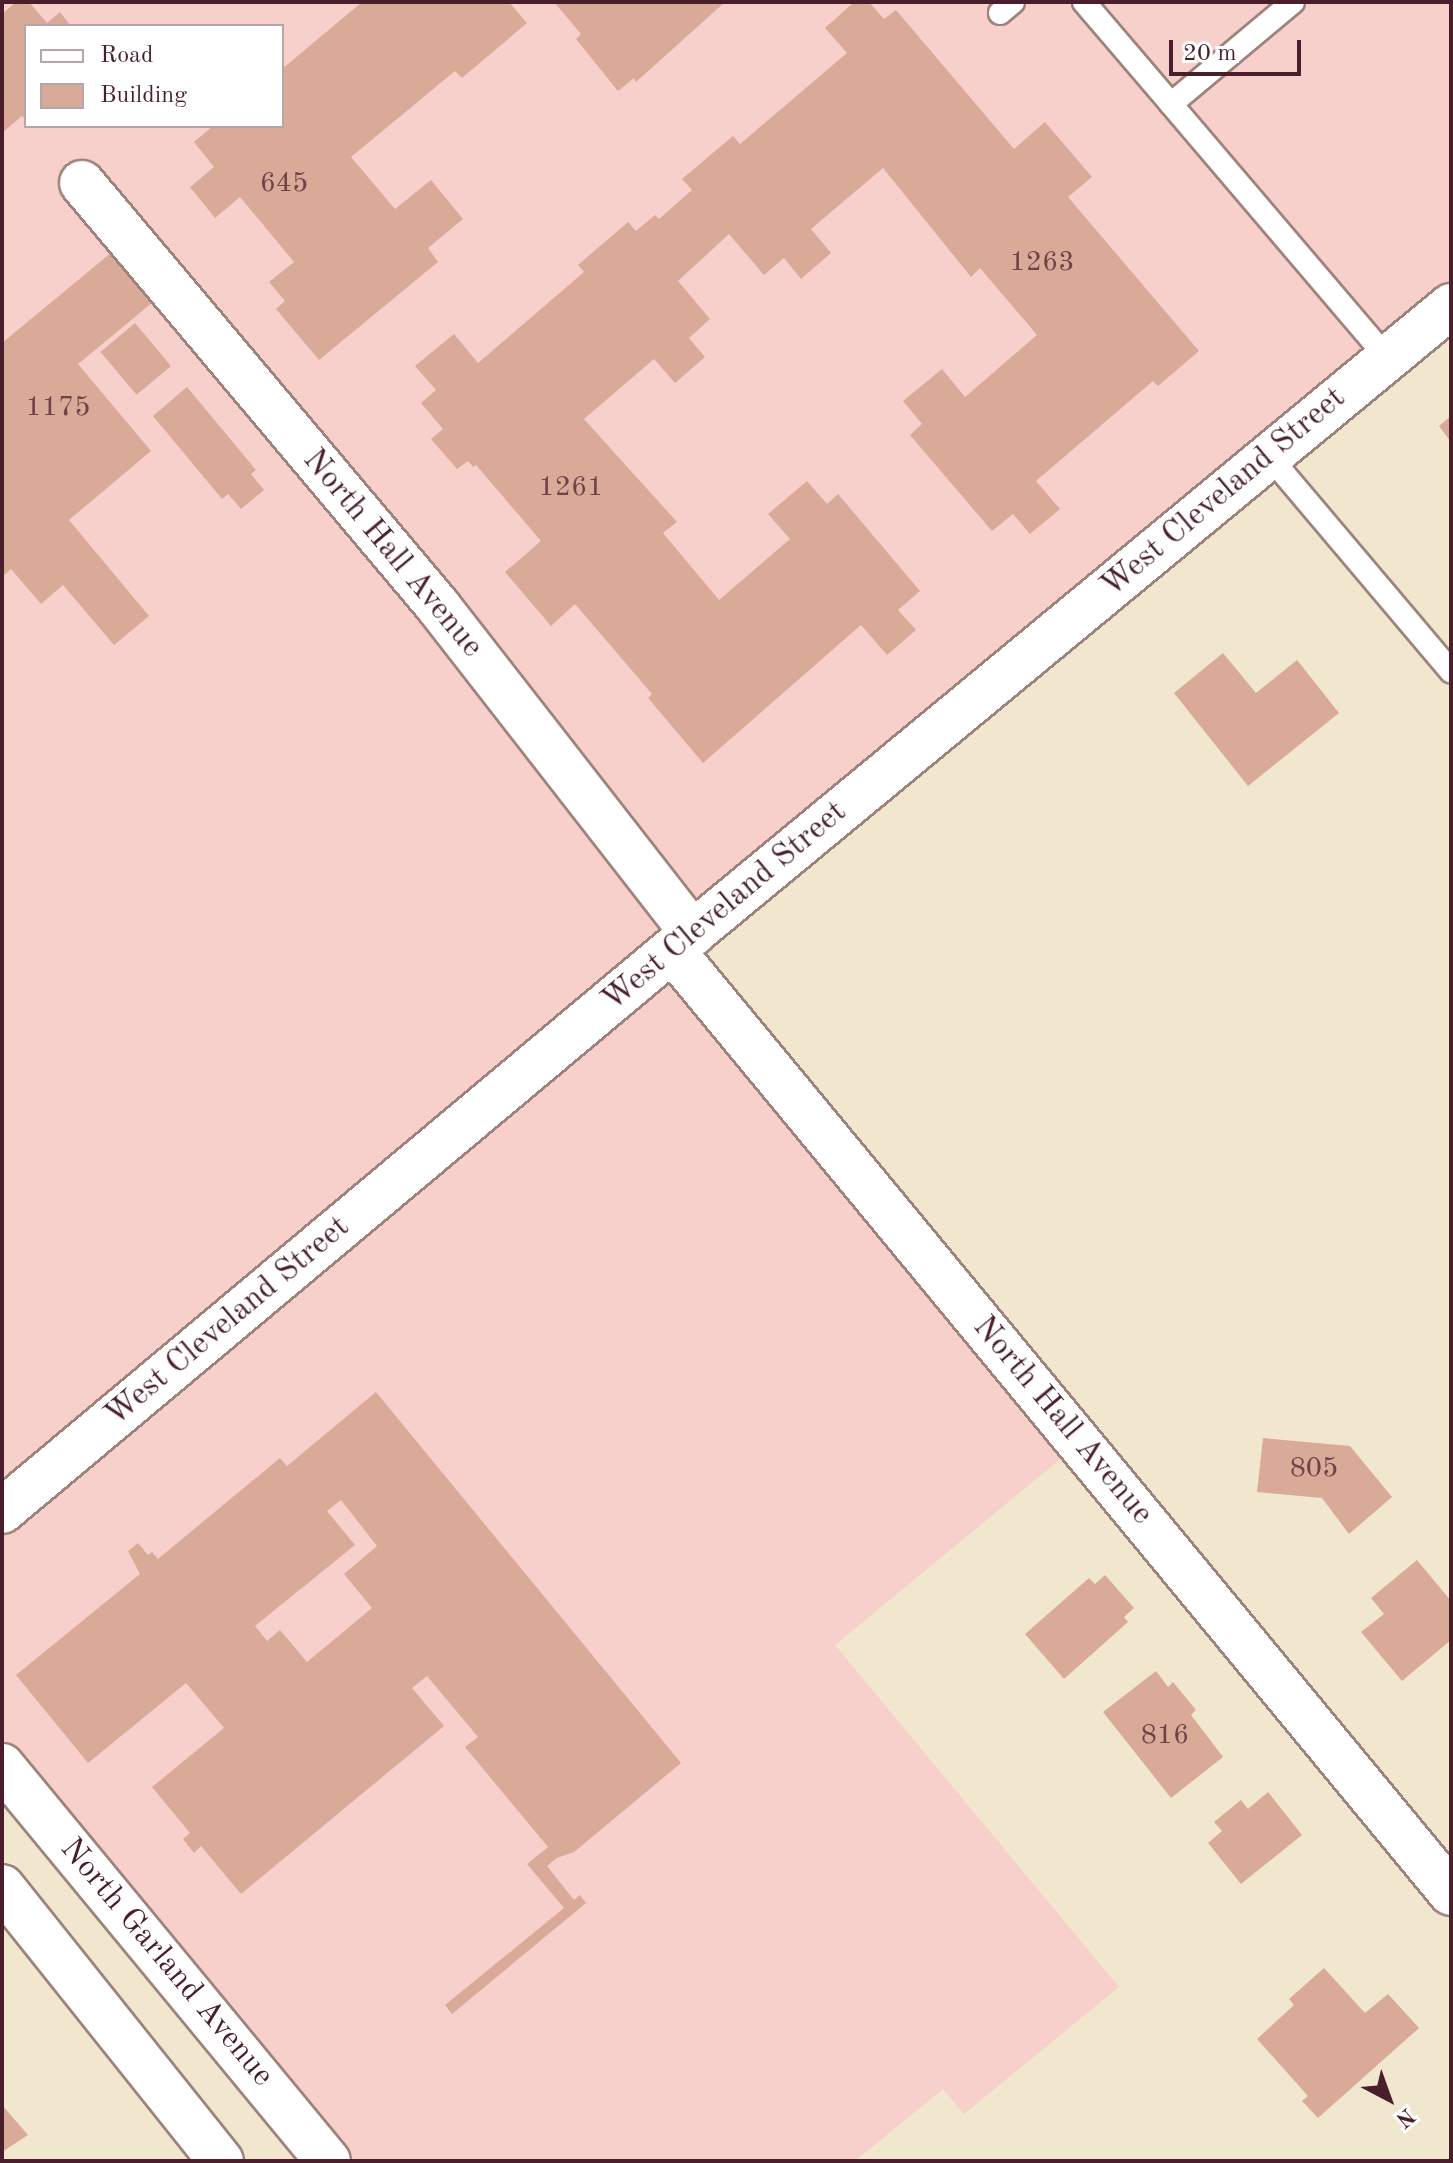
<!DOCTYPE html>
<style>
body{margin:0}
#map{position:relative;width:1453px;height:2163px;overflow:hidden;background:#f1e7ce;font-family:"Old Standard TT",serif}
div>[style]{position:absolute}
.built>*{inset:0;background:#f7d0cc}
.building>*{inset:0;background:#daaa99;transform-origin:0 0}
.roads{filter:drop-shadow(2px 0 #9e837c) drop-shadow(-2px 0 #9e837c) drop-shadow(0 2px #9e837c) drop-shadow(0 -2px #9e837c)}
.service>*{height:22px;margin:-11px;padding:0 11px;transform-origin:11px;border-radius:11px;background:#fff}
.minor>*{height:44px;margin:-22px;padding:0 22px;transform-origin:22px;border-radius:22px;background:#fff}
.tertiary>*{height:44px;margin:-22px;padding:0 22px;transform-origin:22px;border-radius:22px;background:#fff}
.secondary>*{height:44px;margin:-22px;padding:0 22px;transform-origin:22px;border-radius:22px;background:#fff}
span{translate:-50% -50%;white-space:nowrap;text-align:center;line-height:1.15;-webkit-text-stroke:7px #fff;paint-order:stroke}
.number-label{font-size:28px;color:#6e4246}
.number-label span{-webkit-text-stroke-width:0}
.street-label{font-size:32px;color:#4a1f2b}
.frame{position:absolute;inset:0;border:4px solid #4a1f2b;pointer-events:none}
.legend{position:absolute;left:24px;top:24px;width:260px;height:104px;box-sizing:border-box;background:#fff;border:2px solid #b7a5aa;margin:0;padding:10px 14px;list-style:none;font-size:24px;color:#4a1f2b}
.legend li{display:flex;align-items:center;gap:16px;height:40px}
.legend b{width:40px;border:2px solid #b7a5aa}
.north{position:absolute;left:1349px;top:2059px;width:80px;height:80px;-webkit-text-stroke:6px #fff;paint-order:stroke;rotate:139deg;font-size:22px;font-weight:700;line-height:32px;text-align:center;color:#4a1f2b}
.north::after{content:'';display:block;margin:auto;width:28px;height:36px;background:#4a1f2b;clip-path:polygon(50% 0,100% 100%,50% 72%,0 100%)}
.scale{position:absolute;left:1169px;top:40px;width:132px;height:36px;box-sizing:border-box;border:4px solid #4a1f2b;border-top:0;padding-left:10px;font-size:24px;line-height:28px;white-space:nowrap;color:#4a1f2b;-webkit-text-stroke:6px #fff;paint-order:stroke}
</style>
<div id="map">
<div class="built">
<i style="clip-path:polygon(evenodd,2px 2px,1451px 2px,1451px 306px,672px 950px,1080px 1443px,835px 1645px,1119px 1987px,964px 2114px,943px 2089px,855px 2161px,328px 2161px,2px 1766px,2px 2px,26px 26px,282px 26px,282px 126px,26px 126px,26px 26px)"></i>
</div>
<div class="building">
<i style="clip-path:polygon(16px 2px,29px 2px,47px 23px,60px 12px,71px 26px,26px 26px,26px 120px,22px 116px,2px 133px,2px 14px)"></i>
<i style="clip-path:polygon(362px 2px,509px 2px,527px 23px,462px 78px,455px 71px,351px 157px,395px 209px,431px 180px,463px 219px,428px 248px,438px 262px,319px 360px,276px 309px,285px 301px,269px 282px,294px 262px,240px 197px,215px 218px,190px 187px,214px 167px,194px 142px,213px 126px,282px 126px,282px 69px)"></i>
<i style="clip-path:polygon(554px 2px,725px 2px,636px 82px,634px 78px,618px 91px,576px 39px,581px 34px)"></i>
<i style="clip-path:polygon(854px 2px,869px 2px,884px 19px,896px 10px,1014px 149px,1045px 122px,1092px 177px,1068px 197px,1199px 351px,1158px 386px,1153px 381px,1036px 481px,1060px 509px,1030px 534px,1013px 514px,992px 531px,910px 435px,922px 424px,903px 401px,942px 369px,965px 397px,1037px 335px,980px 268px,971px 277px,883px 168px,811px 229px,831px 253px,801px 279px,784px 258px,764px 275px,729px 234px,678px 281px,710px 319px,689px 338px,705px 357px,675px 383px,654px 359px,584px 419px,677px 522px,663px 533px,719px 600px,790px 539px,768px 514px,807px 481px,827px 504px,838px 494px,920px 591px,898px 610px,916px 630px,887px 655px,861px 625px,703px 763px,648px 698px,652px 694px,575px 604px,551px 626px,505px 572px,541px 541px,476px 465px,473px 467px,468px 461px,457px 469px,431px 439px,443px 429px,421px 403px,436px 390px,415px 366px,454px 334px,478px 363px,584px 272px,578px 265px,628px 222px,636px 231px,655px 215px,659px 219px,692px 190px,682px 179px,733px 136px,740px 144px,847px 53px,825px 28px)"></i>
<i style="clip-path:polygon(112px 252px,153px 302px,78px 364px,151px 451px,69px 520px,149px 616px,114px 645px,63px 585px,41px 604px,11px 569px,2px 577px,2px 343px)"></i>
<i style="left:135px;top:323px;width:56px;height:45px;rotate:50deg"></i>
<i style="clip-path:polygon(187px 387px,256px 470px,251px 474px,264px 490px,241px 509px,228px 494px,222px 499px,153px 416px)"></i>
<i style="clip-path:polygon(1451px 416px,1451px 442px,1439px 426px)"></i>
<i style="clip-path:polygon(1223px 653px,1256px 693px,1297px 660px,1339px 713px,1248px 786px,1174px 693px)"></i>
<i style="clip-path:polygon(evenodd,376px 1392px,681px 1763px,574px 1852px,557px 1858px,547px 1866px,574px 1900px,580px 1895px,586px 1903px,452px 2014px,445px 2005px,564px 1908px,527px 1864px,548px 1847px,465px 1747px,478px 1737px,427px 1676px,412px 1688px,444px 1726px,241px 1894px,201px 1846px,194px 1853px,183px 1839px,190px 1833px,152px 1787px,224px 1728px,186px 1683px,88px 1763px,16px 1675px,140px 1574px,128px 1551px,138px 1543px,148px 1555px,152px 1552px,158px 1559px,280px 1458px,287px 1466px,376px 1392px,341px 1500px,377px 1546px,344px 1574px,372px 1608px,307px 1662px,280px 1630px,267px 1641px,255px 1626px,355px 1545px,327px 1511px,341px 1500px)"></i>
<i style="clip-path:polygon(1263px 1438px,1350px 1446px,1392px 1497px,1349px 1534px,1322px 1498px,1257px 1492px)"></i>
<i style="clip-path:polygon(1417px 1560px,1451px 1601px,1451px 1640px,1402px 1681px,1361px 1632px,1384px 1614px,1371px 1598px)"></i>
<i style="clip-path:polygon(1105px 1575px,1134px 1608px,1124px 1617px,1128px 1622px,1064px 1679px,1025px 1634px,1089px 1578px,1095px 1584px)"></i>
<i style="clip-path:polygon(1156px 1671px,1168px 1687px,1173px 1682px,1196px 1710px,1191px 1715px,1223px 1757px,1171px 1798px,1103px 1712px)"></i>
<i style="clip-path:polygon(1268px 1792px,1302px 1835px,1241px 1884px,1208px 1843px,1222px 1831px,1214px 1822px,1241px 1800px,1248px 1809px)"></i>
<i style="clip-path:polygon(1324px 1968px,1365px 2013px,1388px 1994px,1419px 2028px,1318px 2118px,1302px 2101px,1308px 2096px,1257px 2039px,1294px 2005px,1289px 1999px)"></i>
<i style="clip-path:polygon(2px 2105px,28px 2135px,2px 2152px)"></i>
</div>
<div class="roads">
<div class="service">
<i style="left:1084px;top:2px;width:134px;rotate:49.5deg"></i>
<i style="left:1293px;top:2px;width:159px;rotate:140.1deg"></i>
<i style="left:1171px;top:104px;width:335px;rotate:49.6deg"></i>
<i style="left:1000px;top:13px;width:17px;rotate:-40deg"></i>
<i style="left:1269px;top:456px;width:282px;rotate:49.8deg"></i>
</div>
<div class="minor">
<i style="left:82px;top:183px;width:553px;rotate:49.92deg"></i>
<i style="left:438px;top:606px;width:415px;rotate:52.1deg"></i>
<i style="left:672px;top:950px;width:1223px;rotate:50.44deg"></i>
</div>
<div class="tertiary">
<i style="left:2px;top:1511px;width:874px;rotate:-39.94deg"></i>
<i style="left:672px;top:950px;width:1011px;rotate:-39.58deg"></i>
</div>
<div class="secondary">
<i style="left:2px;top:1766px;width:512px;rotate:50.47deg"></i>
<i style="left:2px;top:1887px;width:351px;rotate:51.4deg"></i>
</div>
</div>
<div class="number-label">
<span style="left:284px;top:184px">645</span>
<span style="left:1042px;top:263px">1263</span>
<span style="left:58px;top:408px">1175</span>
<span style="left:571px;top:488px">1261</span>
<span style="left:1314px;top:1469px">805</span>
<span style="left:1165px;top:1736px">816</span>
</div>
<div class="street-label">
<span style="left:1224px;top:493px;rotate:-40deg">West Cleveland Street</span>
<span style="left:392px;top:554px;rotate:50deg">North Hall Avenue</span>
<span style="left:725px;top:907px;rotate:-40deg">West Cleveland Street</span>
<span style="left:228px;top:1322px;rotate:-40deg">West Cleveland Street</span>
<span style="left:1062px;top:1421px;rotate:50deg">North Hall Avenue</span>
<span style="left:166px;top:1963px;rotate:50deg">North Garland Avenue</span>
</div>
<div class="frame"></div>
<ul class="legend">
<li><b style="height:10px;background:#fff"></b>Road</li>
<li><b style="height:22px;background:#daaa99"></b>Building</li>
</ul>
<div class="north">N</div>
<div class="scale">20 m</div>
</div>
